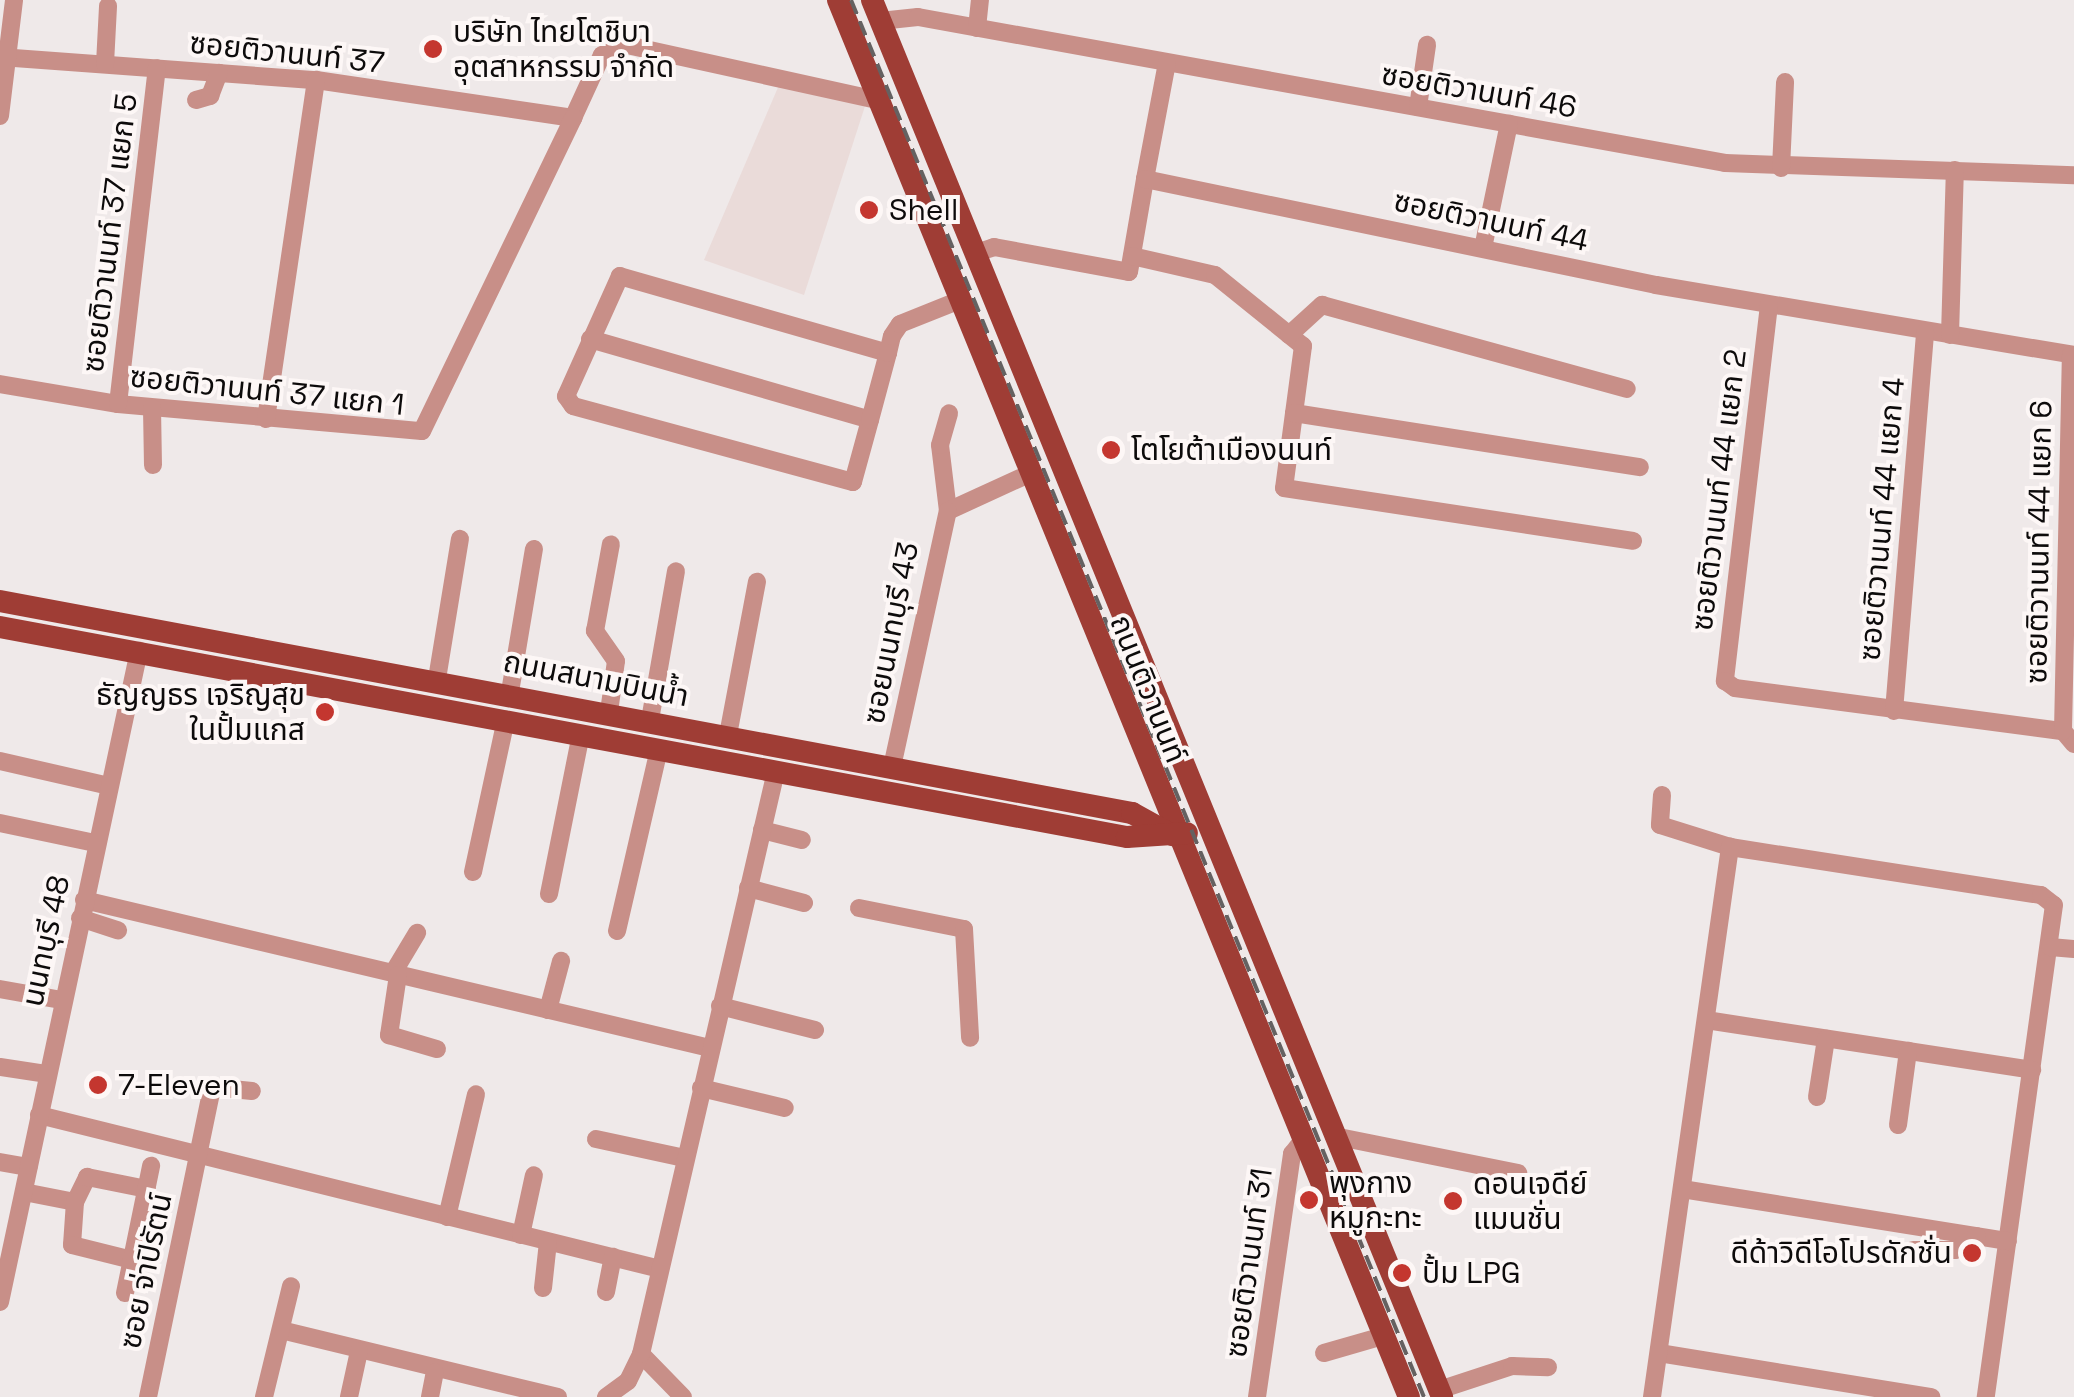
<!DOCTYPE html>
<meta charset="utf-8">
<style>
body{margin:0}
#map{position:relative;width:2074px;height:1397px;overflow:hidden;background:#efe9e9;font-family:"Space Grotesk","Noto Sans Thai",sans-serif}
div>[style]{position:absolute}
.built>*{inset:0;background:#eadbd9}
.minor>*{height:18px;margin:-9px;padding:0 9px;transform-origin:9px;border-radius:9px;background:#c88f88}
.major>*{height:22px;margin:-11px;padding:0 11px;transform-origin:11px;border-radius:11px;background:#9f3d35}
.rail>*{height:4px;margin-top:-2px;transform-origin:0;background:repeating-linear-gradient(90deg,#656161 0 15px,transparent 0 23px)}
.dots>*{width:28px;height:28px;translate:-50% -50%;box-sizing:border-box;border:5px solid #fdf7f6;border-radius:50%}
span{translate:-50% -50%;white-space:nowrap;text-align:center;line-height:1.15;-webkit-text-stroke:8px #fdf7f6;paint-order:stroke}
.poi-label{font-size:30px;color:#0d0b0b}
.left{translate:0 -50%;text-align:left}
.right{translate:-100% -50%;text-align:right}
.street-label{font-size:30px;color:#0d0b0b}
</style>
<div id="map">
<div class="built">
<i style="clip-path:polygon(779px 85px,866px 103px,804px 295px,704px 260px)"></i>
</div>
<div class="minor">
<i style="left:880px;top:21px;width:38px;rotate:-6deg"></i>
<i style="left:918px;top:17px;width:820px;rotate:10.25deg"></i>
<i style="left:1725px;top:163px;width:349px;rotate:2deg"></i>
<i style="left:977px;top:28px;width:28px;rotate:-84deg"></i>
<i style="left:0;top:57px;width:317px;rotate:4.2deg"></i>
<i style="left:316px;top:80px;width:260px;rotate:8.4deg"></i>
<i style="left:573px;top:118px;width:69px;rotate:-65.3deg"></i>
<i style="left:602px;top:55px;width:27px;rotate:-22deg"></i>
<i style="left:627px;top:45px;width:257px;rotate:12.4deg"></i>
<i style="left:105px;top:64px;width:58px;rotate:-87deg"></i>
<i style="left:196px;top:100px;width:15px;rotate:-16deg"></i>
<i style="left:210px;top:96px;width:25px;rotate:-69deg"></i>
<i style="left:1418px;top:107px;width:63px;rotate:-81.7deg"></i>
<i style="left:0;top:116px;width:117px;rotate:-83.1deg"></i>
<i style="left:1781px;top:168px;width:86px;rotate:-87.3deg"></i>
<i style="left:1145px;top:179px;width:118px;rotate:-79.3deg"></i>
<i style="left:1483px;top:248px;width:127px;rotate:-78.2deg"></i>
<i style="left:976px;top:253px;width:19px;rotate:-18deg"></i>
<i style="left:994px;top:247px;width:137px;rotate:10.5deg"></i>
<i style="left:1129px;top:272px;width:94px;rotate:-80.2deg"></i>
<i style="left:1145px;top:179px;width:522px;rotate:11.72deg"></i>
<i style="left:1656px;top:285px;width:424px;rotate:9.5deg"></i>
<i style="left:1132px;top:256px;width:85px;rotate:12.9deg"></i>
<i style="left:1215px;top:275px;width:113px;rotate:38.9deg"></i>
<i style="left:1303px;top:346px;width:143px;rotate:97.6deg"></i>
<i style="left:1284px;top:488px;width:353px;rotate:8.6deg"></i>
<i style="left:1769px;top:305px;width:379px;rotate:96.7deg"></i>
<i style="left:1725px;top:681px;width:12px;rotate:35deg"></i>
<i style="left:1735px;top:688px;width:331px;rotate:7.5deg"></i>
<i style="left:2063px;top:731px;width:17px;rotate:50deg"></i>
<i style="left:1289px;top:335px;width:45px;rotate:-42.3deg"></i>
<i style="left:1322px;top:305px;width:316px;rotate:15.4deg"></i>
<i style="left:1950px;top:335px;width:165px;rotate:-88.3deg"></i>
<i style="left:590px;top:339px;width:291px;rotate:16.1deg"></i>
<i style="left:888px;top:353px;width:279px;rotate:-164deg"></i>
<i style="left:620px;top:276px;width:132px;rotate:114.2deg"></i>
<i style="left:566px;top:396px;width:12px;rotate:55deg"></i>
<i style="left:573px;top:406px;width:290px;rotate:15.2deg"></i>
<i style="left:853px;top:482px;width:64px;rotate:-74.7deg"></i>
<i style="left:870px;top:420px;width:69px;rotate:-75deg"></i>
<i style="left:888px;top:353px;width:17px;rotate:-77deg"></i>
<i style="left:892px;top:336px;width:14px;rotate:-56deg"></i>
<i style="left:900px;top:324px;width:65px;rotate:-21.8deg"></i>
<i style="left:0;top:384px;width:120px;rotate:9.6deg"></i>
<i style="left:118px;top:404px;width:305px;rotate:5.1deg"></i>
<i style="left:422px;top:431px;width:348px;rotate:-64.2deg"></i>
<i style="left:118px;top:404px;width:338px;rotate:-83.4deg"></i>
<i style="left:152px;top:408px;width:57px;rotate:89deg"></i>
<i style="left:1294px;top:413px;width:350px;rotate:8.9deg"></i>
<i style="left:266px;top:419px;width:343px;rotate:-81.6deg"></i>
<i style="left:948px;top:511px;width:66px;rotate:-96.9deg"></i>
<i style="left:940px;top:445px;width:33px;rotate:-74deg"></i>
<i style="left:948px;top:511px;width:89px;rotate:-24.6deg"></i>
<i style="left:437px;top:679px;width:142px;rotate:-80.7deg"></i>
<i style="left:510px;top:692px;width:145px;rotate:-80.5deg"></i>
<i style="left:1894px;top:711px;width:380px;rotate:-85.3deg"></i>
<i style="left:609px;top:712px;width:51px;rotate:-82.2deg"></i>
<i style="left:616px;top:661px;width:37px;rotate:-125deg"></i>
<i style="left:595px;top:631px;width:88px;rotate:-79.6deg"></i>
<i style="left:650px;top:720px;width:151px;rotate:-80.1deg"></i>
<i style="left:2063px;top:731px;width:376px;rotate:-88.8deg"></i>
<i style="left:728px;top:735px;width:156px;rotate:-79.3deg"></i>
<i style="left:0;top:761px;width:112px;rotate:12.9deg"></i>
<i style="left:892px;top:767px;width:262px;rotate:-77.7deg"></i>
<i style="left:1662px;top:795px;width:30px;rotate:94deg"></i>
<i style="left:1660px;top:825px;width:73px;rotate:17.4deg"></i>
<i style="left:1730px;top:847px;width:315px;rotate:8.8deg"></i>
<i style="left:2041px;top:895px;width:16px;rotate:38deg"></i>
<i style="left:2054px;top:905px;width:497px;rotate:97.9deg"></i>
<i style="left:0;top:823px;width:97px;rotate:11.9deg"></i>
<i style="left:762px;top:830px;width:41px;rotate:14deg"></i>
<i style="left:473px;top:872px;width:156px;rotate:-77.8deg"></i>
<i style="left:748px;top:888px;width:58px;rotate:15deg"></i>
<i style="left:549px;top:894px;width:163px;rotate:-78.7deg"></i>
<i style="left:84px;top:900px;width:643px;rotate:13.3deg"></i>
<i style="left:859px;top:908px;width:107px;rotate:11.3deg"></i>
<i style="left:964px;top:929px;width:109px;rotate:86.8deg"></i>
<i style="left:80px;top:918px;width:40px;rotate:18deg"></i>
<i style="left:617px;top:931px;width:187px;rotate:-77deg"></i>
<i style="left:2050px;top:947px;width:24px;rotate:5deg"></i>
<i style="left:393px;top:973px;width:47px;rotate:-59deg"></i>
<i style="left:398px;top:975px;width:61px;rotate:98.5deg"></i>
<i style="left:389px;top:1035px;width:50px;rotate:16.3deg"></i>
<i style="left:0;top:989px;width:63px;rotate:10.1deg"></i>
<i style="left:720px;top:1006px;width:98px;rotate:14.2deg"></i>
<i style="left:548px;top:1010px;width:51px;rotate:-75.1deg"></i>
<i style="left:1706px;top:1020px;width:330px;rotate:8.7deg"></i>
<i style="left:0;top:1067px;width:48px;rotate:8.5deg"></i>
<i style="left:701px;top:1088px;width:86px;rotate:13.4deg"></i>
<i style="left:1817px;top:1097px;width:59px;rotate:-81.2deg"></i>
<i style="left:39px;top:1115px;width:640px;rotate:13.93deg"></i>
<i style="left:1898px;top:1125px;width:75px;rotate:-82.3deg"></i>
<i style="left:1334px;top:1136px;width:188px;rotate:11.4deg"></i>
<i style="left:596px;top:1139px;width:91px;rotate:12.1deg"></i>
<i style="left:0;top:1162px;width:29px;rotate:10deg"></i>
<i style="left:1682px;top:1189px;width:330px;rotate:9.1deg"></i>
<i style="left:24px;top:1192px;width:52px;rotate:11.1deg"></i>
<i style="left:75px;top:1202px;width:28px;rotate:-64deg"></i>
<i style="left:87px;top:1177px;width:61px;rotate:11.3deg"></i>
<i style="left:75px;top:1202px;width:43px;rotate:94deg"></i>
<i style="left:72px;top:1245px;width:62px;rotate:14deg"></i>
<i style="left:447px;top:1217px;width:126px;rotate:-76.7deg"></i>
<i style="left:521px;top:1235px;width:61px;rotate:-77.8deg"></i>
<i style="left:1913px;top:1250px;width:42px"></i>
<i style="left:1955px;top:1250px;width:26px;rotate:-32deg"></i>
<i style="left:543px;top:1288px;width:46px;rotate:-83.8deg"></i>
<i style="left:606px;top:1292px;width:36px;rotate:-79deg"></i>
<i style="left:125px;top:1293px;width:130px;rotate:-78.4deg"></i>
<i style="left:0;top:1302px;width:666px;rotate:-77.95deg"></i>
<i style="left:281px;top:1330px;width:285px;rotate:13.6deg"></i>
<i style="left:1324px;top:1353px;width:61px;rotate:-16.1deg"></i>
<i style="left:1659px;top:1353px;width:276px;rotate:9.2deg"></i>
<i style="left:641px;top:1354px;width:60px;rotate:45.7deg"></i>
<i style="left:1439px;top:1390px;width:77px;rotate:-18.2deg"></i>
<i style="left:1512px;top:1366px;width:36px;rotate:2deg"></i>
<i style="left:148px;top:1397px;width:317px;rotate:-78.3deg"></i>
<i style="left:212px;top:1087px;width:40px;rotate:5.7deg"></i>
<i style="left:264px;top:1397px;width:114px;rotate:-76.3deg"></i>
<i style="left:349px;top:1397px;width:47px;rotate:-77.7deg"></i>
<i style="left:430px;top:1397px;width:25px;rotate:-79deg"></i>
<i style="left:606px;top:1397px;width:27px;rotate:-36deg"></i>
<i style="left:628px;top:1381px;width:30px;rotate:-64deg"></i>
<i style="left:641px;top:1354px;width:598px;rotate:-76.96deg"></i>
<i style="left:1257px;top:1397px;width:246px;rotate:-81.8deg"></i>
<i style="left:1292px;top:1154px;width:16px;rotate:-52deg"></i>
<i style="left:1652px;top:1397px;width:556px;rotate:-81.93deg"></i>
</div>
<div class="major">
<i style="left:838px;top:0;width:1509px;rotate:67.77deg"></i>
<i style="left:872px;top:0;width:1509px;rotate:67.8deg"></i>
<i style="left:0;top:601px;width:1152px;rotate:10.61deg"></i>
<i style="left:1132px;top:813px;width:46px;rotate:28.8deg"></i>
<i style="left:0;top:627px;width:1146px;rotate:10.56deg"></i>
<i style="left:1127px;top:837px;width:60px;rotate:-3.8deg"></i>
</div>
<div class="rail">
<i style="left:851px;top:0;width:1510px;rotate:67.7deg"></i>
</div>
<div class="dots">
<i style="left:433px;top:49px;background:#c4362f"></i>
<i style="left:869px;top:210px;background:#c4362f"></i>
<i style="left:1111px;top:450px;background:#c4362f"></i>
<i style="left:325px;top:712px;background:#c4362f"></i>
<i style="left:98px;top:1085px;background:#c4362f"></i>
<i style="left:1309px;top:1200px;background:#c4362f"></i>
<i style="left:1453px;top:1201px;background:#c4362f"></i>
<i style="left:1972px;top:1253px;background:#c4362f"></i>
<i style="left:1402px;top:1273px;background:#c4362f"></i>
</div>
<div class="poi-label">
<span class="left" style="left:453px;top:49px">บริษัท ไทยโตชิบา<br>อุตสาหกรรม จำกัด</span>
<span class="left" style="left:889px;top:210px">Shell</span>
<span class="left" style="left:1131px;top:450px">โตโยต้าเมืองนนท์</span>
<span class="right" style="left:305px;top:712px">ธัญญธร เจริญสุข<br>ในปั้มแกส</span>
<span class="left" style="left:118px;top:1085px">7-Eleven</span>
<span class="left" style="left:1329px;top:1200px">พุงกาง<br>หมูกะทะ</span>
<span class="left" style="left:1473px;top:1201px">ดอนเจดีย์<br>แมนชั่น</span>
<span class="right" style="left:1952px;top:1253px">ดีด้าวิดีโอโปรดักชั่น</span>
<span class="left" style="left:1422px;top:1273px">ปั้ม LPG</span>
</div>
<div class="street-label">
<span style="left:287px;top:53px;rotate:6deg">ซอยติวานนท์ 37</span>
<span style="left:1479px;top:91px;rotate:10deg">ซอยติวานนท์ 46</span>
<span style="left:1491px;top:221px;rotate:12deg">ซอยติวานนท์ 44</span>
<span style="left:110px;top:233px;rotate:-83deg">ซอยติวานนท์ 37 แยก 5</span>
<span style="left:267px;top:391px;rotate:6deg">ซอยติวานนท์ 37 แยก 1</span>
<span style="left:1719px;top:490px;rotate:-83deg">ซอยติวานนท์ 44 แยก 2</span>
<span style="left:1882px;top:519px;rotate:-85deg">ซอยติวานนท์ 44 แยก 4</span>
<span style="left:2039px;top:542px;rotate:-89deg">ซอยติวานนท์ 44 แยก 6</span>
<span style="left:891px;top:633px;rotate:-79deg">ซอยนนทบุรี 43</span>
<span style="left:596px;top:679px;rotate:11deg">ถนนสนามบินน้ำ</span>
<span style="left:1148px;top:689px;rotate:68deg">ถนนติวานนท์</span>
<span style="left:46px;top:941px;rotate:-78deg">นนทบุรี 48</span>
<span style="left:1249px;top:1263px;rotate:-82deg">ซอยติวานนท์ 31</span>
<span style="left:146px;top:1271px;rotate:-78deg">ซอย จ่าปิรัตน์</span>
</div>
</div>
